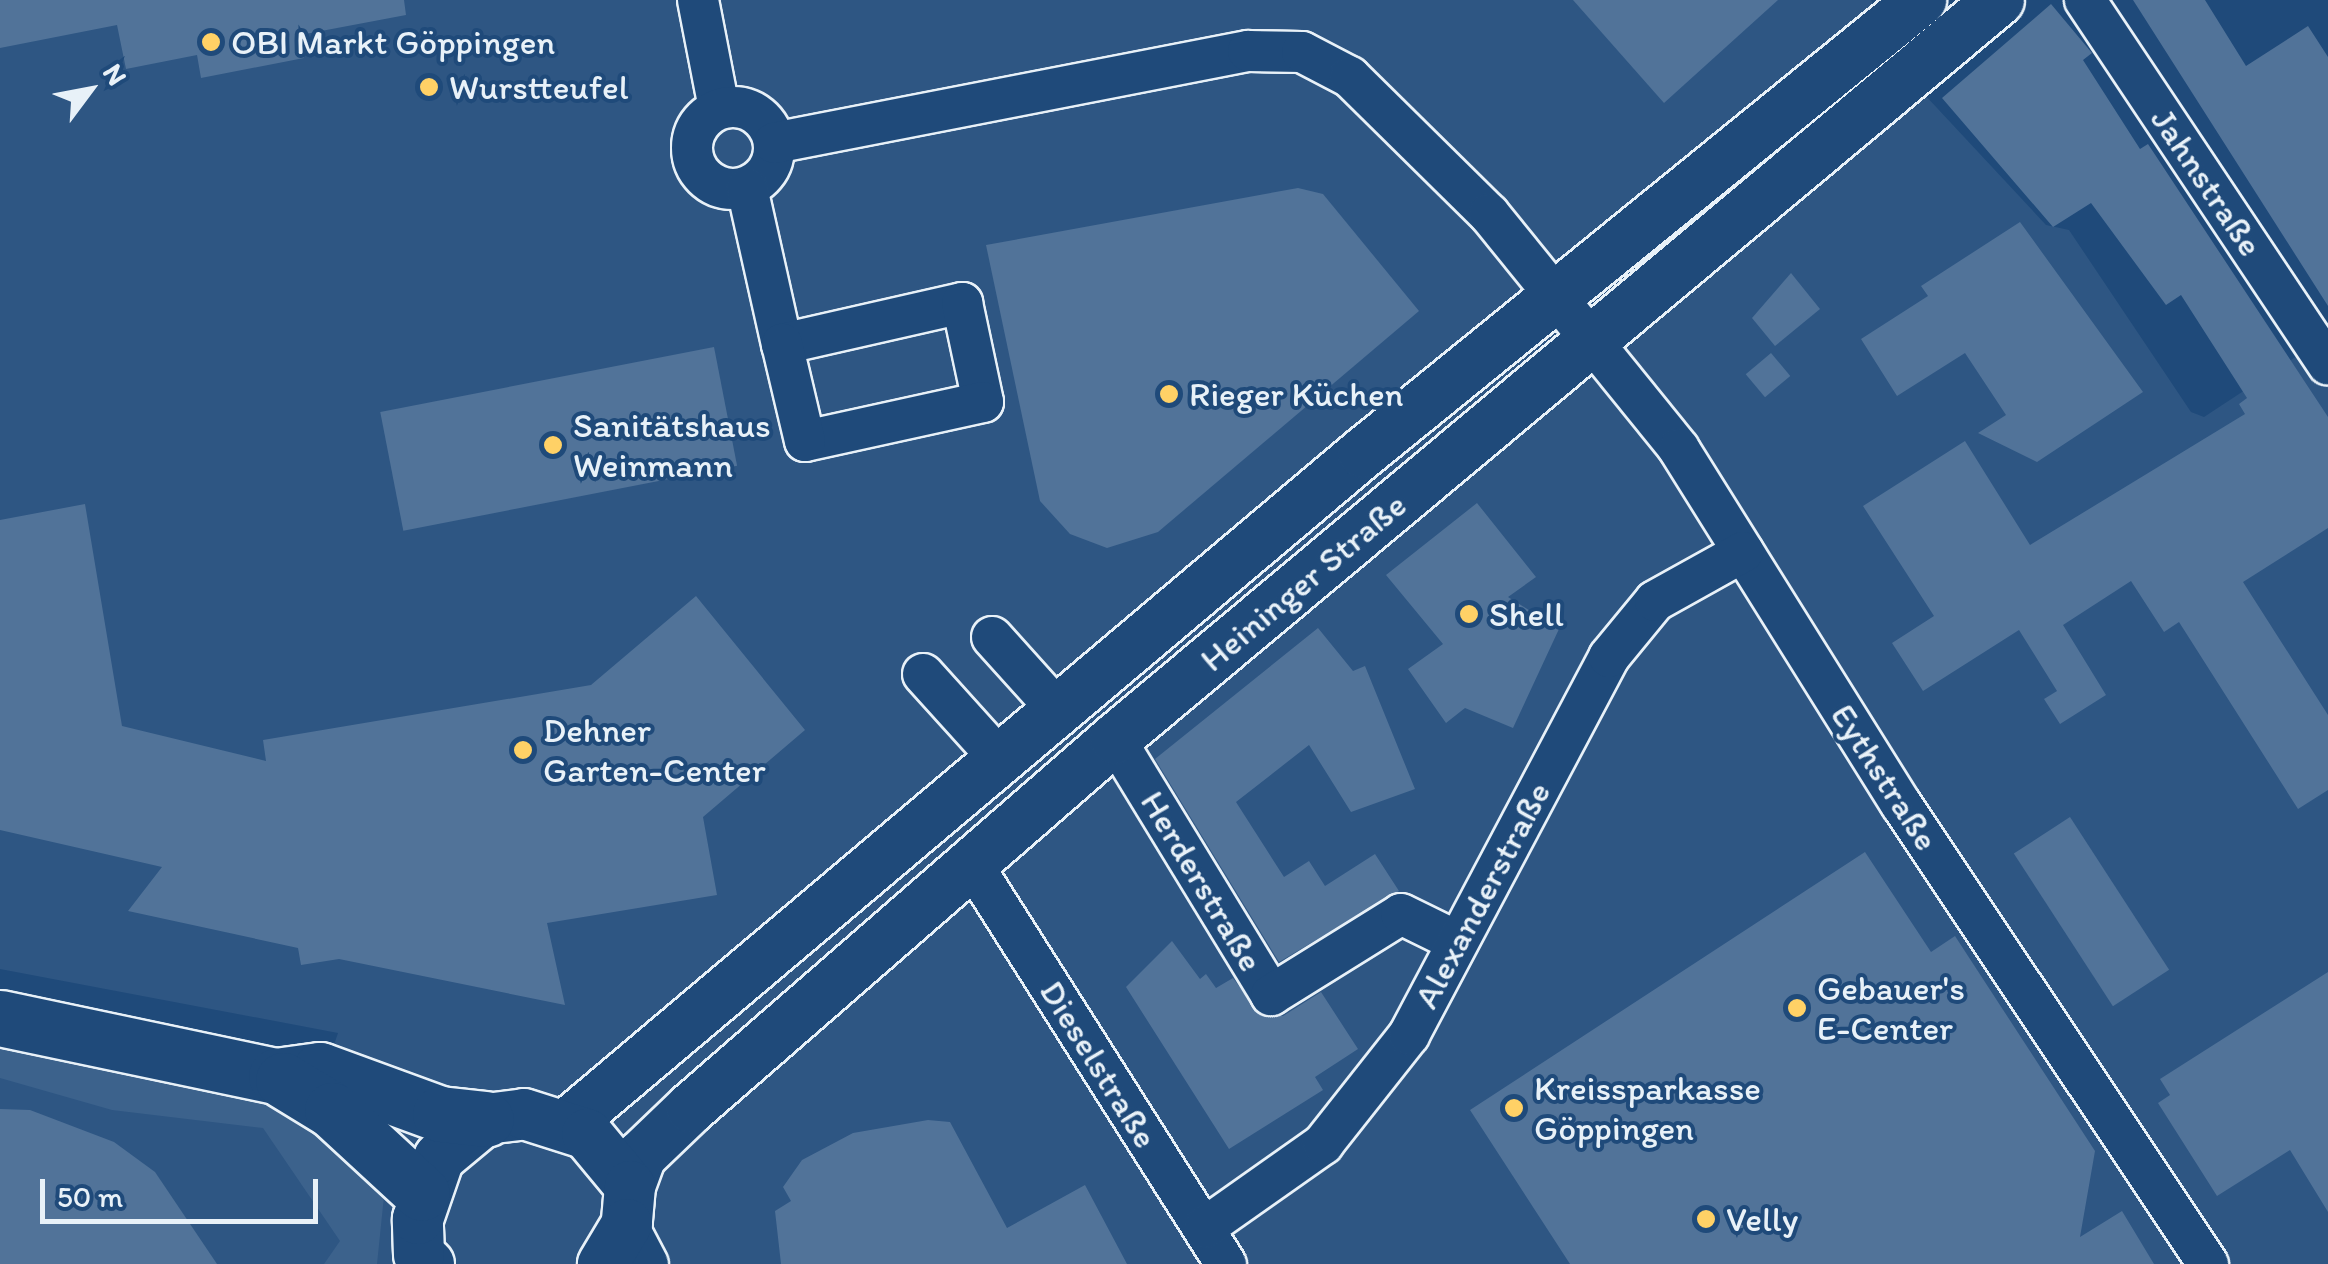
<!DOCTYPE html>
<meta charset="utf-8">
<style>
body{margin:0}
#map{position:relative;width:2328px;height:1264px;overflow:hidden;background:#1f4a7a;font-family:Itim,sans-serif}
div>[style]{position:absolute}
.built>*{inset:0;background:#2e5683}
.green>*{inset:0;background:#3c628c}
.building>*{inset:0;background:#517399;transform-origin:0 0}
.roads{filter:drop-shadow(2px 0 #e8f1f8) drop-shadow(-2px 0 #e8f1f8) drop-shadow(0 2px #e8f1f8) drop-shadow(0 -2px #e8f1f8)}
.minor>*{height:40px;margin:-20px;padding:0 20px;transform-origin:20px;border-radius:20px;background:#1f4a7a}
.minor>.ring{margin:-20px;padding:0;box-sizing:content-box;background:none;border:40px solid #1f4a7a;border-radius:50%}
.major>*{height:50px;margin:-25px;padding:0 25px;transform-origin:25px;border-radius:25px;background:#1f4a7a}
.highway>*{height:55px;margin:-27.5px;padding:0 27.5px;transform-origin:27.5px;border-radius:27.5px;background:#1f4a7a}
.dots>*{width:28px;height:28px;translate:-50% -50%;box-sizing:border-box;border:5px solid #1f4a7a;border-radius:50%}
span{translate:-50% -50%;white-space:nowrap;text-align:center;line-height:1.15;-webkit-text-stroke:8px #1f4a7a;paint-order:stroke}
.poi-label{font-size:35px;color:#e8f1f8}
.left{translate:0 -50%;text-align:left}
.street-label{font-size:35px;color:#e8f1f8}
.north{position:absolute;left:40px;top:40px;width:100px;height:100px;-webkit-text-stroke:8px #1f4a7a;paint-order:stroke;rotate:58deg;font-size:28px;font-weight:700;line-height:40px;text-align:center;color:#e8f1f8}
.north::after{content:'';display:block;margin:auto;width:35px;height:45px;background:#e8f1f8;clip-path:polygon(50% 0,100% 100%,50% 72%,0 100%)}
.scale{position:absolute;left:40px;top:1179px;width:278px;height:45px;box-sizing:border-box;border:5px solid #e8f1f8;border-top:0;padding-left:12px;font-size:30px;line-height:35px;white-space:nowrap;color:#e8f1f8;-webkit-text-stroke:8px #1f4a7a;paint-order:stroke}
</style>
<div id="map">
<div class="built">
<i style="clip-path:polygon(0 0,1871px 0,1924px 94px,2046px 225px,2069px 230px,2191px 412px,2204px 417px,2303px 352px,2328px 362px,2328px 1264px,0 1264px,0 1042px,304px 1133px,338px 1033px,0 969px)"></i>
</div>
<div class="green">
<i style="clip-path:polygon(0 1042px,286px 1106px,326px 1123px,384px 1196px,377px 1264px,324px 1264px,340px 1241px,263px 1128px,112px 1110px,0 1078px)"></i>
</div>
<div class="building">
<i style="clip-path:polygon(0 0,404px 0,406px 15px,300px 35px,304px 58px,201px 78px,197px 55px,126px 69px,117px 25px,0 48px)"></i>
<i style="clip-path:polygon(1573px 0,1778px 0,1664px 103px)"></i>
<i style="clip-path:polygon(2133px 0,2205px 0,2246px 66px,2308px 26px,2328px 57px,2328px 306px)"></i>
<i style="clip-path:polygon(2051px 4px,2092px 53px,2083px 60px,2140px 149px,2148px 144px,2328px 417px,2328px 528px,2243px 582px,2328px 715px,2328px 790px,2298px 809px,2179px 622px,2164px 632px,2131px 581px,2063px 625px,2106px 695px,2060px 724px,2044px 699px,2057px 691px,2019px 630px,1923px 691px,1892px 643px,1934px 616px,1863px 506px,1965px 441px,2030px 545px,2245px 414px,2239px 404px,2247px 398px,2181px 295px,2166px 305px,2091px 203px,2053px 227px,1942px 98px)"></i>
<i style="clip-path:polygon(1298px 188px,1323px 194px,1419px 311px,1158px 532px,1107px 548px,1070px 534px,1040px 501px,986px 245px)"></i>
<i style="clip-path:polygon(2020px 222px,2143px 392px,2037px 462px,1978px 433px,2006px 415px,1965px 353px,1897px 396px,1861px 339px,1928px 296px,1921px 286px)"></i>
<i style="clip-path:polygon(1791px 273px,1820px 309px,1775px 346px,1752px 318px)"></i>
<i style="left:714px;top:347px;width:121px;height:340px;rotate:79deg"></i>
<i style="left:1771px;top:353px;width:30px;height:33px;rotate:50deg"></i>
<i style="clip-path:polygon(1477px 503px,1536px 577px,1508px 597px,1559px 629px,1513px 728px,1465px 708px,1446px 723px,1408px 669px,1443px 644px,1386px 575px)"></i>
<i style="clip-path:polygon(85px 504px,122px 726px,266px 761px,263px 740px,591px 685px,696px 596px,805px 730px,703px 817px,717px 895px,547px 923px,565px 1005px,339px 959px,301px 965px,298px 948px,128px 911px,162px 867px,0 830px,0 520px)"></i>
<i style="clip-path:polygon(1318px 628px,1353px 671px,1365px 666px,1415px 789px,1351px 812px,1309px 745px,1236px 802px,1284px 877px,1309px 861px,1325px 886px,1375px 854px,1399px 891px,1279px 962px,1155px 759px)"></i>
<i style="left:2070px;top:817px;width:182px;height:67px;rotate:57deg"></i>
<i style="clip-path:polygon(1865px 852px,1931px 952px,1955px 936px,2095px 1151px,2080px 1237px,2122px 1211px,2154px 1264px,1570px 1264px,1470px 1110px)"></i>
<i style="clip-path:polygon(1172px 941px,1200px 979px,1206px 974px,1216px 988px,1233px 978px,1261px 1016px,1283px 1016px,1321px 992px,1358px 1049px,1315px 1077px,1323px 1090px,1229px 1149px,1126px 987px)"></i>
<i style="clip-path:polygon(2328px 972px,2328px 1212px,2290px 1150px,2217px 1196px,2158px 1103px,2170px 1095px,2160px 1079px)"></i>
<i style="clip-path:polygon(0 1109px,30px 1110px,114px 1142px,155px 1172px,217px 1264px,0 1264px)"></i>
<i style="clip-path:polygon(928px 1120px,950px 1122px,1007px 1228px,1085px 1185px,1127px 1264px,781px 1264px,775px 1211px,791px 1201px,783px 1187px,802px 1160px,853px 1133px)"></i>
</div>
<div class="roads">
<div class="minor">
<i style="left:698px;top:0;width:110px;rotate:79deg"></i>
<i style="left:2085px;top:0;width:438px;rotate:56.3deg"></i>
<i class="ring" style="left:692px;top:107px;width:42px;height:42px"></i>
<i style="left:774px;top:143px;width:483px;rotate:-11deg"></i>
<i style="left:1248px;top:51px;width:54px;rotate:1.1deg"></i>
<i style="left:1302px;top:52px;width:54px;rotate:27.5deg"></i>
<i style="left:1350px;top:77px;width:195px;rotate:44.6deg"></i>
<i style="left:1489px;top:214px;width:302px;rotate:51deg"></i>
<i style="left:1679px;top:449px;width:419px;rotate:58deg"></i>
<i style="left:1901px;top:804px;width:553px;rotate:56.28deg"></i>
<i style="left:747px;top:188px;width:160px;rotate:77.4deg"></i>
<i style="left:782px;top:344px;width:185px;rotate:-12.8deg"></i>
<i style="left:962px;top:303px;width:101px;rotate:78deg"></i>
<i style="left:983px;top:402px;width:182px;rotate:167.6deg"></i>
<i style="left:805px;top:441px;width:100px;rotate:-103.3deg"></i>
<i style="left:992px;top:637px;width:96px;rotate:48deg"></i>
<i style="left:923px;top:674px;width:112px;rotate:47.9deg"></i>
<i style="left:1115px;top:739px;width:300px;rotate:58.6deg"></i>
<i style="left:1271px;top:995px;width:153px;rotate:-31.9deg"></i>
<i style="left:1401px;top:914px;width:59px;rotate:26.1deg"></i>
<i style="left:972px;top:864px;width:474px;rotate:57.6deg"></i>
<i style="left:627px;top:1224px;width:45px;rotate:62.3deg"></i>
<i style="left:1204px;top:1228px;width:146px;rotate:-35.2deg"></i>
<i style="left:1323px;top:1144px;width:139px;rotate:-51.7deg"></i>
<i style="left:1409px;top:1035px;width:428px;rotate:-62.1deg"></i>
<i style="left:1609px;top:657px;width:72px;rotate:-50.6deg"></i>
<i style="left:1655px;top:601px;width:101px;rotate:-29.1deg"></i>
</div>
<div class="major">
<i style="left:569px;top:1123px;width:1039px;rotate:-40.16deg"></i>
<i style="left:1363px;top:453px;width:719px;rotate:-39.07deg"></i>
<i style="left:630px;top:1186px;width:32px;rotate:-70deg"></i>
<i style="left:641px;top:1156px;width:69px;rotate:-43.8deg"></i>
<i style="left:691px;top:1108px;width:562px;rotate:-41.03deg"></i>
<i style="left:1115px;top:739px;width:1152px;rotate:-39.89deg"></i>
<i style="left:429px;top:1264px;width:13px;rotate:-138deg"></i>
<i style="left:419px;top:1255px;width:36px;rotate:-92deg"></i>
<i style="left:418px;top:1219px;width:65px;rotate:-71deg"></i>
<i style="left:439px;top:1158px;width:61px;rotate:-39.7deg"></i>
<i style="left:486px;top:1119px;width:38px;rotate:-7deg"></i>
<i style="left:524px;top:1114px;width:66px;rotate:17.6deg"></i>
<i style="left:587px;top:1134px;width:67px;rotate:50.4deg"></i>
<i style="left:630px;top:1186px;width:38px;rotate:95deg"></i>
<i style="left:627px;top:1224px;width:47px;rotate:121deg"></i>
</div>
<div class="highway">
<i style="left:0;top:1018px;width:282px;rotate:11.9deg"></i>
<i style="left:276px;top:1076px;width:44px;rotate:-7.8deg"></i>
<i style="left:320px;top:1070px;width:128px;rotate:20.1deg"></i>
<i style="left:440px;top:1114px;width:46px;rotate:6.2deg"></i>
<i style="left:283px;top:1080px;width:57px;rotate:31.5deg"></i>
<i style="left:332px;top:1110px;width:122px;rotate:42.7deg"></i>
</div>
</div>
<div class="dots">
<i style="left:211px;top:42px;background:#ffd166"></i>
<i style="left:429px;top:87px;background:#ffd166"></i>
<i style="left:1169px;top:394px;background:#ffd166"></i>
<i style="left:553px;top:445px;background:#ffd166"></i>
<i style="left:1469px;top:614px;background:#ffd166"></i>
<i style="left:523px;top:750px;background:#ffd166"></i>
<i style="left:1797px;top:1008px;background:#ffd166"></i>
<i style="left:1514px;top:1108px;background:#ffd166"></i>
<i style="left:1706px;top:1219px;background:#ffd166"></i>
</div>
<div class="poi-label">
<span class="left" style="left:231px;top:42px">OBI Markt Göppingen</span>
<span class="left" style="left:449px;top:87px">Wurstteufel</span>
<span class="left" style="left:1189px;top:394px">Rieger Küchen</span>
<span class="left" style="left:573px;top:445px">Sanitätshaus<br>Weinmann</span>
<span class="left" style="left:1489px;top:614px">Shell</span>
<span class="left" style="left:543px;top:750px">Dehner<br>Garten-Center</span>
<span class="left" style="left:1817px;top:1008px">Gebauer's<br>E-Center</span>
<span class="left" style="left:1534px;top:1108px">Kreissparkasse<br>Göppingen</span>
<span class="left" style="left:1726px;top:1219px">Velly</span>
</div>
<div class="street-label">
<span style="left:2207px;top:182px;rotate:56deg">Jahnstraße</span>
<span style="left:1303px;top:582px;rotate:-40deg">Heininger Straße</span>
<span style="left:1885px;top:777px;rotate:57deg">Eythstraße</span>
<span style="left:1202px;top:881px;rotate:59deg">Herderstraße</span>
<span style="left:1482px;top:895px;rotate:-62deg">Alexanderstraße</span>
<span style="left:1099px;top:1064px;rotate:58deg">Dieselstraße</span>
</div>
<div class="north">N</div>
<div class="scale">50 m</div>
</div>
